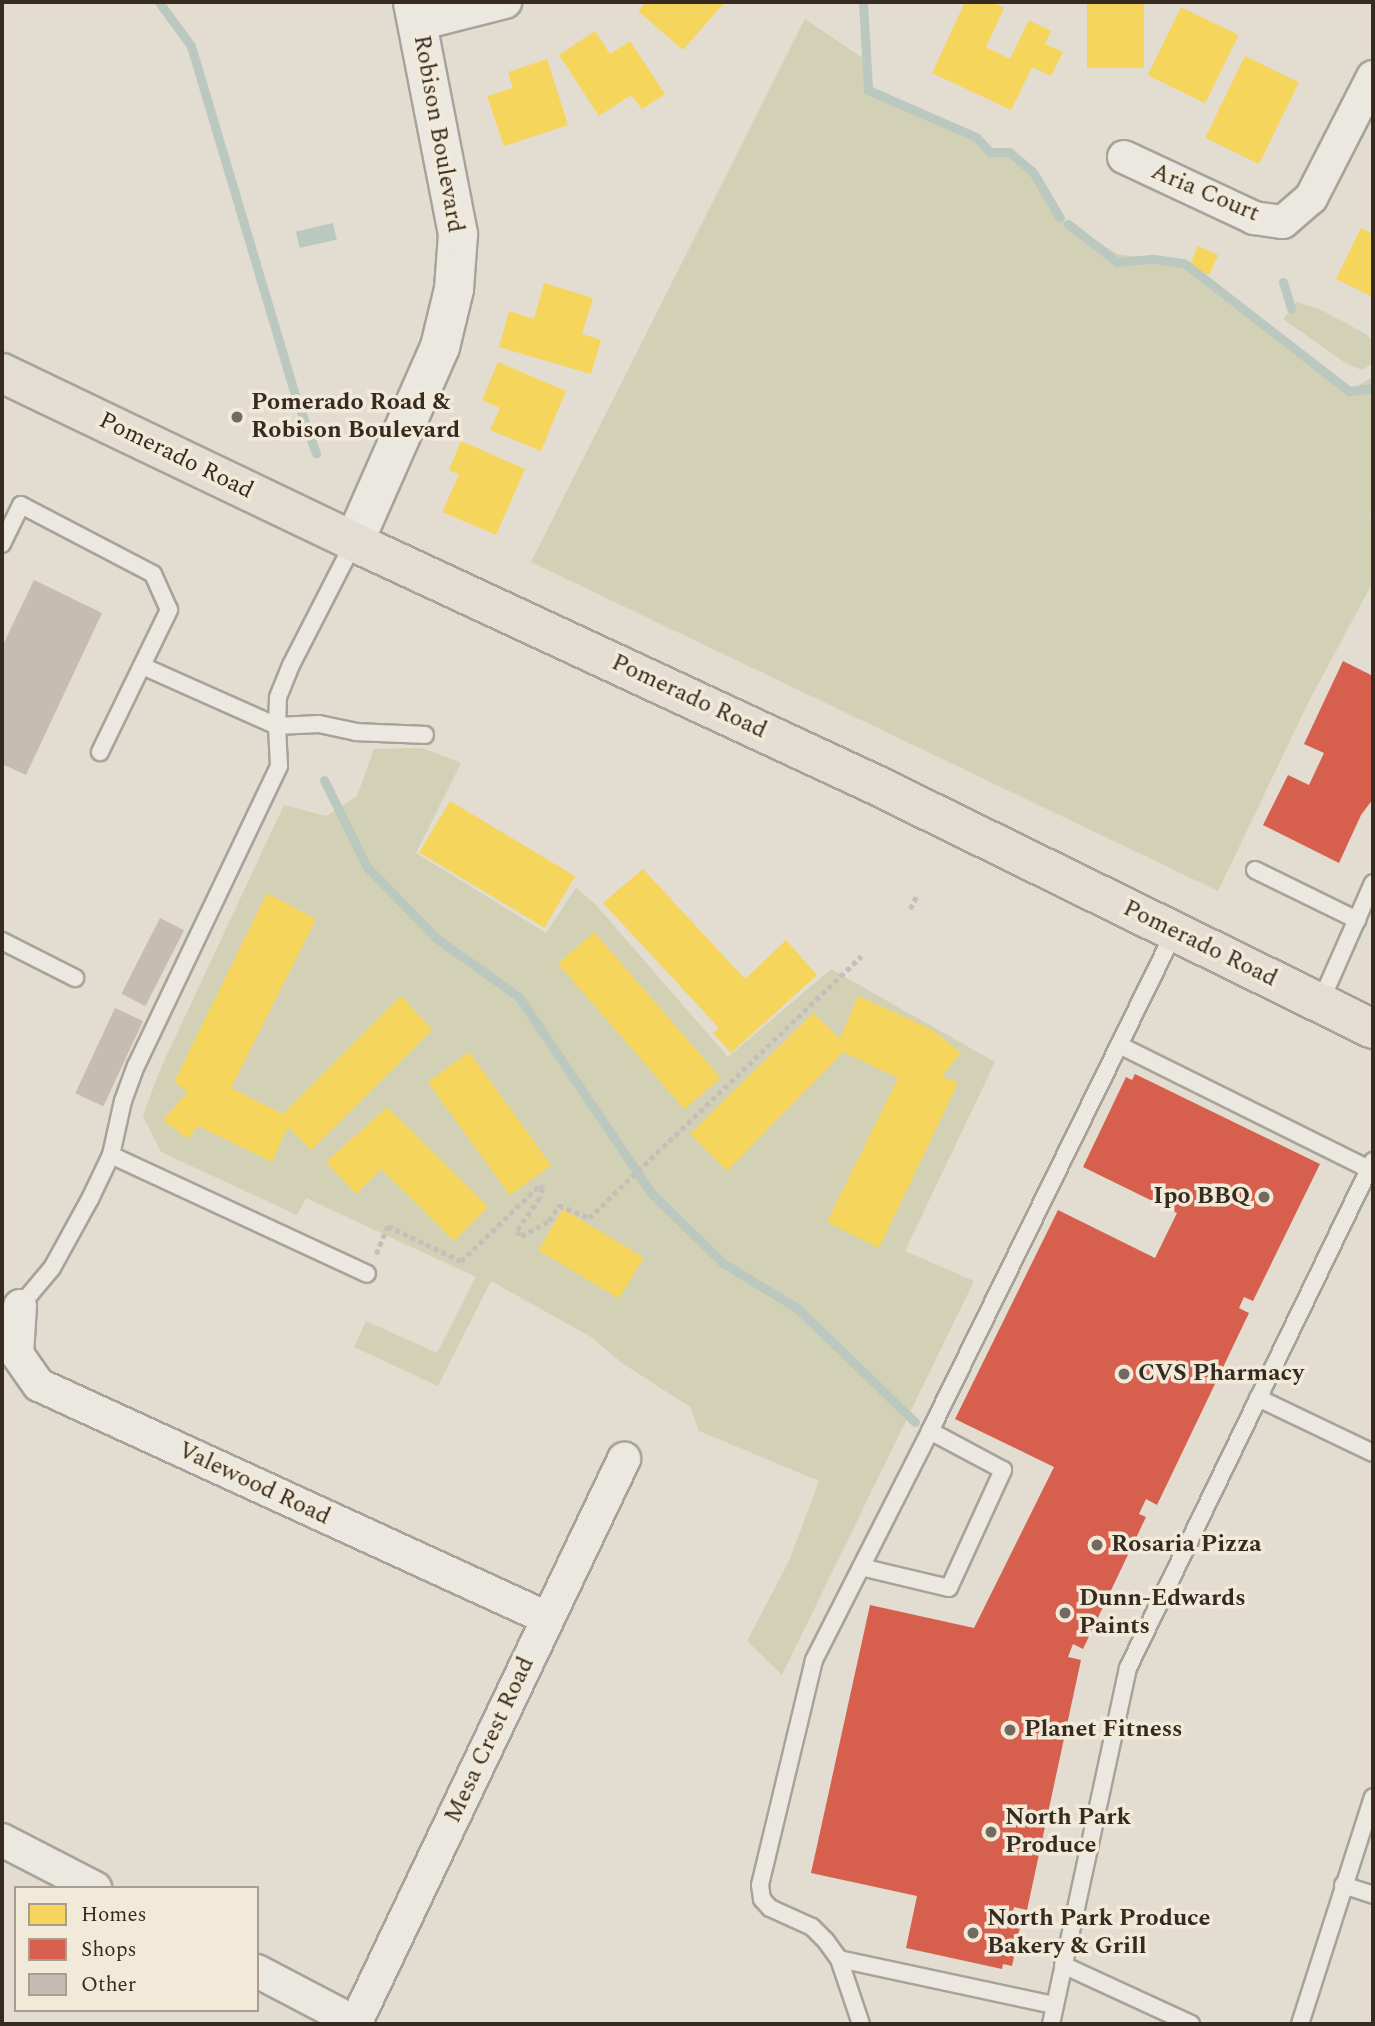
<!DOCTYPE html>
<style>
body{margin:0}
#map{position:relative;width:1375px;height:2026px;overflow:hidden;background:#e2dcd1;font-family:Spectral,serif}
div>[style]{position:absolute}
.green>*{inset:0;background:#d2d1b5}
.water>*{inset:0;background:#bac8c0;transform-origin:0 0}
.homes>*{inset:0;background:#f6d55c;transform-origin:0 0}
.shops>*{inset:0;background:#d6604d}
.stream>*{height:9px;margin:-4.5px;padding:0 4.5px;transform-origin:4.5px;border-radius:4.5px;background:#bac8c0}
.building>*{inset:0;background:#c6bcb2;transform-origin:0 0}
.path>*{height:4.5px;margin-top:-2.25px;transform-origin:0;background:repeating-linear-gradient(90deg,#c4bfb8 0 5px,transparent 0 8.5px)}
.roads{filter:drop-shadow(2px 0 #a8a299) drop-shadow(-2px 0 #a8a299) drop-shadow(0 2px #a8a299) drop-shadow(0 -2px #a8a299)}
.service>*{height:16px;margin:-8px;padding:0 8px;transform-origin:8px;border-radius:8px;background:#ebe8e1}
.minor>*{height:32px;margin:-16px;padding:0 16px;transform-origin:16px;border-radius:16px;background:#ebe8e1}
.tertiary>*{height:38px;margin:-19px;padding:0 19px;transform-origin:19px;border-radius:19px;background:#ebe8e1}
.primary>*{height:38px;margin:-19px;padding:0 19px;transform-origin:19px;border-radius:19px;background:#e3ddd3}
.dots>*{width:19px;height:19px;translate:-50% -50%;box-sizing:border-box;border:4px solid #f2ead8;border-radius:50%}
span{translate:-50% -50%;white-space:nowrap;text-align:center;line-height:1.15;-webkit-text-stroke:7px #f2ead8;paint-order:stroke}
.street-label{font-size:24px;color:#372b21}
.poi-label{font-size:24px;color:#372b21;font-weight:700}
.left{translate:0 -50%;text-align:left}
.right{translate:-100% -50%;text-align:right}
.frame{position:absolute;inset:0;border:4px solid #372b21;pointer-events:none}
.legend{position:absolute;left:14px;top:1886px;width:245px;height:126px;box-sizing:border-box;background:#f2ead8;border:2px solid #a79e8f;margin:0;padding:9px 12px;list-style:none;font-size:21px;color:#372b21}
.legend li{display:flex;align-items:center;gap:14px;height:35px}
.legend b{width:35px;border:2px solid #a79e8f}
</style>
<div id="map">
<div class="green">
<i style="clip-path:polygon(805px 19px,867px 61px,868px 90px,976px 137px,990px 152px,1009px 152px,1033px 172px,1060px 218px,1117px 254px,1184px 263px,1348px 391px,1373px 377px,1373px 507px,1369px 516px,1373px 518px,1373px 582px,1309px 701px,1218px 891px,531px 562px)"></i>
<i style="clip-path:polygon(1297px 302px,1319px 309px,1366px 334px,1373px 342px,1373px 363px,1362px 370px,1347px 364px,1283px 319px)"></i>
<i style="clip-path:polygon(422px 748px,461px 763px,416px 853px,546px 933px,576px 888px,596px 905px,728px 1057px,831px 969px,995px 1062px,905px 1251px,974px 1281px,782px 1675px,747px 1641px,789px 1561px,819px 1481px,699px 1431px,690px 1407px,622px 1363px,591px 1337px,491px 1281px,438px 1386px,354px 1347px,366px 1321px,437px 1353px,476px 1277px,306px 1198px,297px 1215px,161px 1152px,143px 1116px,159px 1072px,284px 805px,326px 816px,357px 796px,374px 749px)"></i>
</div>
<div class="water">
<i style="left:333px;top:223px;width:17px;height:38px;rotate:77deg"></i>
</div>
<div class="homes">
<i style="clip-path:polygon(646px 2px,725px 2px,683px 50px,638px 11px)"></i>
<i style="clip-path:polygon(965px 2px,992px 2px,1004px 8px,986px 47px,1010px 59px,1029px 20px,1051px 31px,1045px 44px,1063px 52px,1051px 76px,1032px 67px,1011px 110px,932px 73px)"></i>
<i style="left:1087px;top:2px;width:57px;height:66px"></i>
<i style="left:1181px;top:7px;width:64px;height:76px;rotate:26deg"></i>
<i style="clip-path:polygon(595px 31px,610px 54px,630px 41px,665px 94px,642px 109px,631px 95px,599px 116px,559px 55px)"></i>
<i style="left:1245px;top:56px;width:60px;height:91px;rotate:26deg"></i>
<i style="clip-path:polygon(547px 59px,568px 125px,504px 146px,487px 96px,513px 88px,508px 72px)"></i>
<i style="clip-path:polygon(1361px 228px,1373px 234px,1373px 297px,1336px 279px)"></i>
<i style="left:1198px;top:246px;width:22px;height:22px;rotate:24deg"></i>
<i style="clip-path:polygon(544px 283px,593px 298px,582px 334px,601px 340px,591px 374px,499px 347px,509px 311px,534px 319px)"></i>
<i style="clip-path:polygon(498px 362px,566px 391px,541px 451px,490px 430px,500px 408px,482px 400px)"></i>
<i style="clip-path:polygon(461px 441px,525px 469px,496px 535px,442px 512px,459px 475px,449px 470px)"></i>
<i style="left:450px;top:801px;width:146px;height:60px;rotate:31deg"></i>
<i style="clip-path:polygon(643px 869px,745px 979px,786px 940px,817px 975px,731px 1053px,713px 1033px,719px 1028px,603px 903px)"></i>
<i style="clip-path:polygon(267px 893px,316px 919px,231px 1088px,283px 1114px,401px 996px,432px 1030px,311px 1150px,288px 1127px,272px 1162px,198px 1126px,188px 1139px,163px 1120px,188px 1092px,174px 1082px)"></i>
<i style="left:594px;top:932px;width:193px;height:48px;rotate:49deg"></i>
<i style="clip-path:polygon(858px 996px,931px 1029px,961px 1053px,942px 1076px,958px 1083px,879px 1248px,827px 1222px,898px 1078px,843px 1052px,727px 1171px,690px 1134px,813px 1013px,840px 1039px)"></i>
<i style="left:469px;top:1052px;width:140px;height:51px;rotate:54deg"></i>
<i style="clip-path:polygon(387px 1107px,488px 1207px,454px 1241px,381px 1169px,356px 1194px,326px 1162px)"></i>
<i style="left:563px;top:1209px;width:94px;height:48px;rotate:31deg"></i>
</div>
<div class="shops">
<i style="clip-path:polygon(1343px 661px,1373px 676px,1373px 799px,1361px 815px,1339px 863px,1263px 825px,1288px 775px,1309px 785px,1324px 753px,1304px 744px)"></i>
<i style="clip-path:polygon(1135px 1074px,1320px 1164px,1253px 1301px,1244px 1297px,1239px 1308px,1249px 1313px,1157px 1505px,1146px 1499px,1139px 1514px,1146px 1517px,1083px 1649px,1073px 1644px,1068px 1657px,1081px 1660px,1027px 1910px,1014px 1907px,1011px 1919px,1021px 1922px,1012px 1966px,1003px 1964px,1002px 1969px,906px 1948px,917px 1896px,811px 1873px,870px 1605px,974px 1628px,1054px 1467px,955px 1419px,1058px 1210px,1155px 1258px,1177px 1213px,1083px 1167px,1126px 1077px,1132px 1080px)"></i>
</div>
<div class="stream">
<i style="left:159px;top:2px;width:54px;rotate:54deg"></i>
<i style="left:191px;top:46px;width:361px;rotate:73.4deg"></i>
<i style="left:294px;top:392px;width:65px;rotate:70.2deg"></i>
<i style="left:863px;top:2px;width:88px;rotate:86.7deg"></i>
<i style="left:868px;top:90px;width:118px;rotate:23.5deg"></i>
<i style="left:976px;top:137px;width:21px;rotate:47deg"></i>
<i style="left:990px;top:152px;width:19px"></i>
<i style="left:1009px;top:152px;width:31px;rotate:40deg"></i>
<i style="left:1033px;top:172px;width:53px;rotate:59.6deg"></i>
<i style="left:1068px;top:224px;width:62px;rotate:37.8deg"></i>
<i style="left:1117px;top:262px;width:37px;rotate:-5deg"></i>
<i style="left:1154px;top:259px;width:30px;rotate:8deg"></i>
<i style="left:1184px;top:263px;width:209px;rotate:37.8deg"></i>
<i style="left:1349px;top:391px;width:24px;rotate:-7deg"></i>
<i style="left:1283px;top:282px;width:28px;rotate:73deg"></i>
<i style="left:324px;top:780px;width:97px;rotate:63.7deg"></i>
<i style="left:367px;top:867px;width:99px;rotate:45.8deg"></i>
<i style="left:436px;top:938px;width:102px;rotate:35.4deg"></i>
<i style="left:519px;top:997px;width:238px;rotate:56deg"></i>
<i style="left:652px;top:1194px;width:99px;rotate:44.2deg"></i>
<i style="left:723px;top:1263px;width:87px;rotate:31.3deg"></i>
<i style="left:797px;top:1308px;width:164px;rotate:44deg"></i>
</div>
<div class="building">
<i style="clip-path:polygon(34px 580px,102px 613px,26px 775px,2px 764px,2px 647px)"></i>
<i style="left:160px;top:918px;width:27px;height:85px;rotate:27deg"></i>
<i style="left:115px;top:1008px;width:31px;height:94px;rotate:25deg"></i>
</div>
<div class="path">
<i style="left:910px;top:909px;width:16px;rotate:-63deg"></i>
<i style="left:376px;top:1254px;width:30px;rotate:-67deg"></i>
<i style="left:388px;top:1226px;width:81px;rotate:25.6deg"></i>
<i style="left:461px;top:1261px;width:110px;rotate:-43.9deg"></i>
<i style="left:540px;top:1185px;width:4px;rotate:45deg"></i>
<i style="left:543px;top:1188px;width:10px;rotate:107deg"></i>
<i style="left:540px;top:1198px;width:40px;rotate:124.9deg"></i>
<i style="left:517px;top:1231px;width:6px;rotate:51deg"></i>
<i style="left:521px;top:1236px;width:32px;rotate:-28deg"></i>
<i style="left:549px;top:1221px;width:19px;rotate:-58deg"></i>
<i style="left:559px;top:1205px;width:33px;rotate:23deg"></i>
<i style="left:589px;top:1218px;width:378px;rotate:-43.9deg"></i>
</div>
<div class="roads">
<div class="service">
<i style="left:354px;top:542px;width:138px;rotate:117.1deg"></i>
<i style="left:291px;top:665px;width:35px;rotate:112deg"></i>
<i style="left:278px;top:698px;width:28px;rotate:92deg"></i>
<i style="left:277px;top:726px;width:42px;rotate:-2.7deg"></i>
<i style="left:319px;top:724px;width:38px;rotate:12deg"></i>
<i style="left:356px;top:732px;width:69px;rotate:2.5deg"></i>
<i style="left:2px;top:544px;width:43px;rotate:-64deg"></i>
<i style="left:21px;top:505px;width:149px;rotate:27.6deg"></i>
<i style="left:153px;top:574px;width:39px;rotate:66deg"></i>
<i style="left:169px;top:610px;width:158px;rotate:115.9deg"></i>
<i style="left:1255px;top:870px;width:114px;rotate:26.1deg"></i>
<i style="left:2px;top:941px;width:82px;rotate:26.9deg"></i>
<i style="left:1320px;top:1003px;width:131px;rotate:-66.2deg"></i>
<i style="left:1121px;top:1046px;width:277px;rotate:26.4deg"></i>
<i style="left:111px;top:1155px;width:282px;rotate:24.9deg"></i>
<i style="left:20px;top:1306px;width:50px;rotate:-49.9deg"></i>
<i style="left:52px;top:1268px;width:79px;rotate:-61.2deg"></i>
<i style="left:90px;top:1199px;width:49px;rotate:-64.5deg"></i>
<i style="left:111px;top:1155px;width:55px;rotate:-77.5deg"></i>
<i style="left:123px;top:1101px;width:37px;rotate:-70deg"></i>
<i style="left:136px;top:1066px;width:332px;rotate:-64.5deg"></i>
<i style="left:279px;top:766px;width:40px;rotate:-92.9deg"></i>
<i style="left:277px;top:726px;width:148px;rotate:-156deg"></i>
<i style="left:1258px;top:1398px;width:127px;rotate:25.6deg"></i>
<i style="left:861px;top:1567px;width:90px;rotate:13.4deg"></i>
<i style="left:949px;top:1588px;width:130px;rotate:-65.4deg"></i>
<i style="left:1003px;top:1470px;width:83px;rotate:-151.9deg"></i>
<i style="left:1343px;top:1885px;width:32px;rotate:18deg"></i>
<i style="left:839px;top:1959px;width:220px;rotate:12.1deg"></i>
<i style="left:1063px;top:1965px;width:141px;rotate:24.7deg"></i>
<i style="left:861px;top:2024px;width:69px;rotate:-108.7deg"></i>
<i style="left:839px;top:1959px;width:22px;rotate:-126deg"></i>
<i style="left:826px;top:1941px;width:20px;rotate:-135deg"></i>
<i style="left:812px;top:1927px;width:46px;rotate:-155.7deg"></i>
<i style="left:770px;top:1908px;width:12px;rotate:-132deg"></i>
<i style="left:762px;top:1899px;width:14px;rotate:-98deg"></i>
<i style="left:760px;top:1885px;width:231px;rotate:-76.5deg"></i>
<i style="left:814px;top:1660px;width:257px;rotate:-63.1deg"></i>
<i style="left:930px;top:1431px;width:557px;rotate:-63.9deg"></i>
<i style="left:1051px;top:2024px;width:364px;rotate:-77.8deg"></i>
<i style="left:1128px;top:1668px;width:563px;rotate:-64.21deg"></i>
<i style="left:1300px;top:2024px;width:238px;rotate:-72.2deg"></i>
</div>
<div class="minor">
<i style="left:418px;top:24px;width:90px;rotate:-14.2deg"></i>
<i style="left:1124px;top:157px;width:144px;rotate:25.1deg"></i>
<i style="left:1254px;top:218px;width:29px;rotate:8deg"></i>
<i style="left:1283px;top:222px;width:37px;rotate:-41deg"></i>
<i style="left:1311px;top:198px;width:136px;rotate:-62.9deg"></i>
<i style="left:20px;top:1306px;width:48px;rotate:93.6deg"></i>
<i style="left:17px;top:1354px;width:38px;rotate:55deg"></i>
<i style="left:39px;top:1385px;width:559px;rotate:24.64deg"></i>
<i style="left:2px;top:1840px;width:105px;rotate:27.3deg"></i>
<i style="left:257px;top:1971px;width:114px;rotate:27.7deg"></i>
<i style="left:356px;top:2022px;width:624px;rotate:-64.54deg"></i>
</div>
<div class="tertiary">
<i style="left:354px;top:542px;width:213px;rotate:-66.2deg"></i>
<i style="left:440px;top:347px;width:60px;rotate:-76.4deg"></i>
<i style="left:454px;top:289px;width:55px;rotate:-85.8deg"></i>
<i style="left:458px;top:234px;width:236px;rotate:-101deg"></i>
</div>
<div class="primary">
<i style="left:2px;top:373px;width:390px;rotate:25.6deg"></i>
<i style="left:354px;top:542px;width:576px;rotate:24.96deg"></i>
<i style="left:876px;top:785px;width:554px;rotate:26.15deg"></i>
</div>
</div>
<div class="dots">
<i style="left:237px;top:417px;background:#73695f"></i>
<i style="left:1264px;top:1197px;background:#73695f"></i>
<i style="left:1124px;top:1374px;background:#73695f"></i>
<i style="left:1097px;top:1545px;background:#73695f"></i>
<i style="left:1065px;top:1613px;background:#73695f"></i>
<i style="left:1010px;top:1730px;background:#73695f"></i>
<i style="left:991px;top:1832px;background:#73695f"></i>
<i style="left:973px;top:1933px;background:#73695f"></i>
</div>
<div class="street-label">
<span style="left:438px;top:134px;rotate:80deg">Robison Boulevard</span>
<span style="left:1205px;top:193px;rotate:23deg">Aria Court</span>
<span style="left:176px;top:456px;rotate:26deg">Pomerado Road</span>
<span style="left:689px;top:697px;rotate:25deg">Pomerado Road</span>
<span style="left:1200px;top:944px;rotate:26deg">Pomerado Road</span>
<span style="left:254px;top:1484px;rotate:25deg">Valewood Road</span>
<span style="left:490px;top:1740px;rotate:-65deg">Mesa Crest Road</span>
</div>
<div class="poi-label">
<span class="left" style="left:251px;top:417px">Pomerado Road &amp;<br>Robison Boulevard</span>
<span class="right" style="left:1250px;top:1197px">Ipo BBQ</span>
<span class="left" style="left:1138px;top:1374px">CVS Pharmacy</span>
<span class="left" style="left:1111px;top:1545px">Rosaria Pizza</span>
<span class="left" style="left:1079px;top:1613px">Dunn-Edwards<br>Paints</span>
<span class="left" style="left:1024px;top:1730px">Planet Fitness</span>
<span class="left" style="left:1005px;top:1832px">North Park<br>Produce</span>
<span class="left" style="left:987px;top:1933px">North Park Produce<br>Bakery &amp; Grill</span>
</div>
<div class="frame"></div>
<ul class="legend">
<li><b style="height:19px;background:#f6d55c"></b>Homes</li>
<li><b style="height:19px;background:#d6604d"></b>Shops</li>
<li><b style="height:19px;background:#c6bcb2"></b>Other</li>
</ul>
</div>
